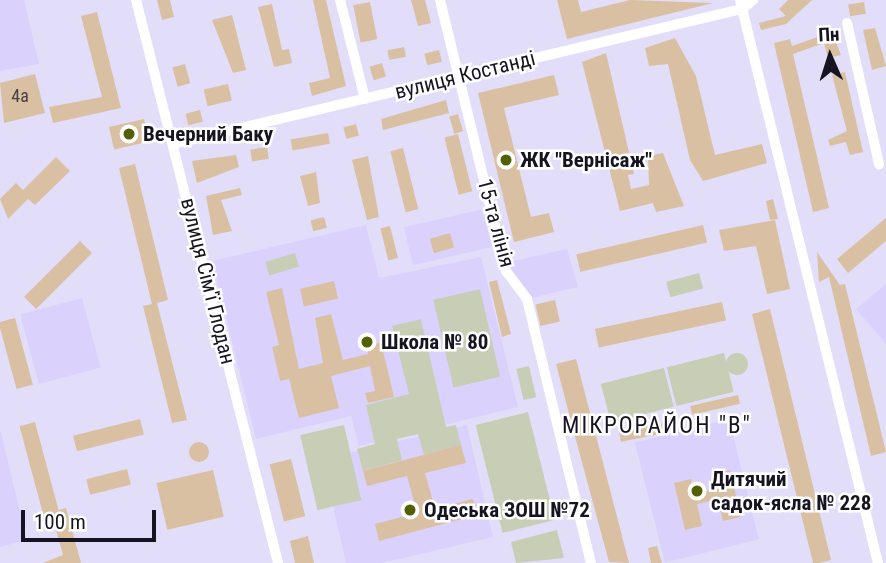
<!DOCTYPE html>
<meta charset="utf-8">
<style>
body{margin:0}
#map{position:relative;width:886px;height:563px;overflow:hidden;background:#e2defa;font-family:"Roboto Condensed",sans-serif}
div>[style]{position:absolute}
.built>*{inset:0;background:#dad2fd;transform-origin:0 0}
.green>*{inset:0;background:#c8cdb6;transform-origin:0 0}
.round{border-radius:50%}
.building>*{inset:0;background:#d9c0a2;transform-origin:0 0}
.minor>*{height:10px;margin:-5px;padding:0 5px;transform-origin:5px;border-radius:5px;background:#fff}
.dots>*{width:19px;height:19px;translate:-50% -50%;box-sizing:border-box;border:4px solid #fff;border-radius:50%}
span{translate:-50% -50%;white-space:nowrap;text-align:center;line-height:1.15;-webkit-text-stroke:5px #fff;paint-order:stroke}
.number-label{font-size:18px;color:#483f41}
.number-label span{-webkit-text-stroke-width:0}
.street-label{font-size:21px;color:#171421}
.poi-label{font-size:21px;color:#171421;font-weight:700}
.left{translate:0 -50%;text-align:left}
.neighbourhood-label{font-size:23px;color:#171421;letter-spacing:2px}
.north{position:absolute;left:795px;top:21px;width:70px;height:70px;-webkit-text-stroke:5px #fff;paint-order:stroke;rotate:357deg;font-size:19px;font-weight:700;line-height:28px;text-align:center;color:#171421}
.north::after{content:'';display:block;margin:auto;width:24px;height:32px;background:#171421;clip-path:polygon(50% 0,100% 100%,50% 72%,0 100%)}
.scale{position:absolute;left:21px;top:510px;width:135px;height:32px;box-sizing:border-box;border:4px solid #171421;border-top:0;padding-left:9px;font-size:21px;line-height:24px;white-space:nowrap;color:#171421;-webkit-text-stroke:5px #fff;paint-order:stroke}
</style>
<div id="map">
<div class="built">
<i style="clip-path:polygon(0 0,24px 0,39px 64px,0 71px)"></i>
<i style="left:483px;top:209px;width:39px;height:81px;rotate:77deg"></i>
<i style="clip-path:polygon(366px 225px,379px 278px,481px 257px,518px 407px,359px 446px,351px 416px,256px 439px,212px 261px)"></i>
<i style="clip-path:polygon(567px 249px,578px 287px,527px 299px,504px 263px)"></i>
<i style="clip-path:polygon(886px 284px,886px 344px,856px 309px)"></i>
<i style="left:82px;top:298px;width:72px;height:64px;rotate:75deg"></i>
<i style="left:729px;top:419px;width:124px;height:97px;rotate:76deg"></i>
<i style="clip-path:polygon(467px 425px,493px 537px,382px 563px,346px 563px,322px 459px)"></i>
<i style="clip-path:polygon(0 429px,27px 540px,0 547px)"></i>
</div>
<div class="green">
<i style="left:295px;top:253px;width:14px;height:31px;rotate:73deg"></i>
<i style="left:699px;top:273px;width:16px;height:34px;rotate:75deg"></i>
<i style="left:480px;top:289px;width:90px;height:48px;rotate:77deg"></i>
<i style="clip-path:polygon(421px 319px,446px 427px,456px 425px,461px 445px,424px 455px,418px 434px,397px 439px,402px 460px,363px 471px,357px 449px,375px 444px,366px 405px,409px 394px,392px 326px)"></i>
<i class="round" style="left:726px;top:353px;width:22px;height:22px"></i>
<i style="left:724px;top:353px;width:40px;height:59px;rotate:76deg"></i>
<i style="left:529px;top:366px;width:32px;height:13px;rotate:77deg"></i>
<i style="left:664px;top:368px;width:40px;height:65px;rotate:76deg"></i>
<i style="left:528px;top:412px;width:111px;height:54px;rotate:76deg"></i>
<i style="left:344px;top:425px;width:77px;height:45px;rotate:77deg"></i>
<i style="clip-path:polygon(557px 530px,564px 558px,516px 563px,511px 542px)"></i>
</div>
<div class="building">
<i style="clip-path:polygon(157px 0,170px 0,174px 17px,162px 20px)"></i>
<i style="clip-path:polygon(313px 0,326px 0,346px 86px,312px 96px,309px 83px,330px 78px)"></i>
<i style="clip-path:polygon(411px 0,425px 0,431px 23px,418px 26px)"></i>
<i style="clip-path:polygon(557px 0,578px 0,581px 12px,630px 0,713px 3px,567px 39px)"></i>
<i style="clip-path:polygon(788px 0,812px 0,786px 24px,761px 30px,759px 23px,786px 16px,779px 9px)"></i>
<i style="left:370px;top:2px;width:38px;height:17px;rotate:79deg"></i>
<i style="left:864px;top:2px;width:12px;height:16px;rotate:81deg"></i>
<i style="clip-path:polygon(272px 4px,282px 50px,289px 49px,292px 63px,274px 67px,258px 7px)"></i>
<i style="clip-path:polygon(97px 12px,121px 108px,53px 123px,49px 107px,102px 97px,81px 16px)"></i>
<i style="clip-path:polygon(232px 15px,246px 70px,233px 73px,212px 20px)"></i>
<i style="clip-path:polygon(875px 28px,886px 66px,872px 70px,863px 30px)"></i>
<i style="clip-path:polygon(832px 32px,841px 55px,828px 58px,824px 43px,793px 54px,829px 208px,813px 212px,774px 43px,790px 39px,792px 46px)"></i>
<i style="clip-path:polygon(675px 38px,696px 76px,715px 155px,762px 144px,767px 163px,703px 181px,690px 160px,668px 64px,649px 66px,645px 48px)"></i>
<i style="left:404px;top:47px;width:10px;height:17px;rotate:79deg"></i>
<i style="left:439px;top:50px;width:12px;height:15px;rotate:76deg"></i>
<i style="clip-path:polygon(606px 53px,634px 174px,628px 175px,631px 189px,649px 185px,648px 156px,663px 153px,684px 206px,656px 212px,653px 203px,620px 211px,582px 62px)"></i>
<i style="left:382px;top:63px;width:14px;height:13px;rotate:73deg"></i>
<i style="left:185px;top:64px;width:20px;height:13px;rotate:75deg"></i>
<i style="clip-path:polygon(845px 72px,863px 152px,850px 155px,846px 142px,830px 146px,828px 140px,847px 131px,832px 75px)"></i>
<i style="clip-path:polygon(35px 74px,45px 113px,4px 123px,0 83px)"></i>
<i style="clip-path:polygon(554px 75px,559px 95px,504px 108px,531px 217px,549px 213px,554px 232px,514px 242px,478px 93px)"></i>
<i style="left:228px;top:84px;width:17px;height:25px;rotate:77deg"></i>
<i style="clip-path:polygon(446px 100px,449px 113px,383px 130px,381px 119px)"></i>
<i style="left:200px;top:110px;width:12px;height:15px;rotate:76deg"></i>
<i style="left:458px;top:114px;width:18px;height:9px;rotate:74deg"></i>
<i style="left:144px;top:119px;width:23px;height:36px;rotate:77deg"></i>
<i style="left:356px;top:124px;width:12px;height:13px;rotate:76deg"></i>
<i style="left:328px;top:133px;width:11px;height:38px;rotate:80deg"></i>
<i style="left:458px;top:134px;width:59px;height:14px;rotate:76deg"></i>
<i style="left:267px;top:147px;width:12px;height:17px;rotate:81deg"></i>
<i style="left:403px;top:148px;width:63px;height:13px;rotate:76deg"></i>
<i style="clip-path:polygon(236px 155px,239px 167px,197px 183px,192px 161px)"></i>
<i style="clip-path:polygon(368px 156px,379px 217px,367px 220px,352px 160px)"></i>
<i style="clip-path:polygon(56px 157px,70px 171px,35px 205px,28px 199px,8px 219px,0 199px,16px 183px,23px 190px)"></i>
<i style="clip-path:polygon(135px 164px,168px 300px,157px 303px,187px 420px,172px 423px,143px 306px,152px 304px,119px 168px)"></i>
<i style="clip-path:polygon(316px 172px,320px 203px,308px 206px,300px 176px)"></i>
<i style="clip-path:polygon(240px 188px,242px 195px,221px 200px,232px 231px,213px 235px,206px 196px)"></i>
<i style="clip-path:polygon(773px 199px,778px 219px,770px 220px,766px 201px)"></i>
<i style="left:324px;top:217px;width:11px;height:14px;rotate:75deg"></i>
<i style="clip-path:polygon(886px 218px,886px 241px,848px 273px,837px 259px)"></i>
<i style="clip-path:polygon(775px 220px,790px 289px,767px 294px,756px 246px,724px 251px,719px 230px)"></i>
<i style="left:703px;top:225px;width:18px;height:130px;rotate:77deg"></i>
<i style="left:390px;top:226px;width:33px;height:10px;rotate:76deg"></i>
<i style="left:450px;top:233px;width:15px;height:21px;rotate:74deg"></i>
<i style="left:80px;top:241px;width:17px;height:79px;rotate:45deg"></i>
<i style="clip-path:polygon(817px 252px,840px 285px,845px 284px,886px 452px,871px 456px,829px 277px,819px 282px)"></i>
<i style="clip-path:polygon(497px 280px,511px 334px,502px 337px,489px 282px)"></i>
<i style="left:334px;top:281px;width:18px;height:35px;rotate:77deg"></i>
<i style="clip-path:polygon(282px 288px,299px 369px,323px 363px,315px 318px,331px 314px,343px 360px,368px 354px,367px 346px,381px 342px,394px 397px,368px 403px,365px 393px,375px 391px,370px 366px,331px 376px,339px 408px,299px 418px,289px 379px,280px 381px,272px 347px,279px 345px,266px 292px)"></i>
<i style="left:555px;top:300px;width:22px;height:20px;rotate:77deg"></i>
<i style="left:722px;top:302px;width:19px;height:130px;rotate:78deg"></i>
<i style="clip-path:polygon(770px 309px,831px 560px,819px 563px,813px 563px,752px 314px)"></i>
<i style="left:15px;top:318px;width:69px;height:17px;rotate:75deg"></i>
<i style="clip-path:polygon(576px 359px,608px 482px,629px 563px,609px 562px,577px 444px,556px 364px)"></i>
<i style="left:738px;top:395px;width:9px;height:49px;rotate:77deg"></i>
<i style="left:140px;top:419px;width:16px;height:69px;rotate:76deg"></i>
<i style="left:675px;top:421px;width:10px;height:57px;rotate:79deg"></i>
<i style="left:35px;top:422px;width:91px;height:16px;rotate:75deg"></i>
<i class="round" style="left:189px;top:442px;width:20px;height:20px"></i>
<i style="clip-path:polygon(461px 445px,466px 463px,425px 473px,435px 509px,473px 499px,477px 515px,379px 541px,375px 524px,417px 513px,407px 476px,367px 486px,363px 471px)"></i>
<i style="left:291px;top:459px;width:59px;height:22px;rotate:76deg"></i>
<i style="left:127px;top:469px;width:16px;height:42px;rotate:76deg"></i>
<i style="left:213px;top:470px;width:48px;height:58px;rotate:77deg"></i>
<i style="clip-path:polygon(730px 470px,741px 517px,723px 521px,718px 499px,697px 504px,702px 526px,685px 530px,674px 483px,691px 479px,694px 494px,716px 489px,712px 474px)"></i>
<i style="clip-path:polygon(66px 508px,81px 563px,43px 563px,63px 555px,51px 512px)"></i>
<i style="clip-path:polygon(308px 536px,314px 563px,295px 563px,290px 541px)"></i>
<i style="clip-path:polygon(657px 546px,662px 563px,651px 563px,648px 548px)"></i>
</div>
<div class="minor">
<i style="left:136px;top:0;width:581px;rotate:75.84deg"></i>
<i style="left:340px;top:0;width:102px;rotate:75.8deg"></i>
<i style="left:440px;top:0;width:279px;rotate:76.3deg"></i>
<i style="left:506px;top:271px;width:35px;rotate:53deg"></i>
<i style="left:527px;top:299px;width:272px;rotate:76.4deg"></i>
<i style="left:740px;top:0;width:580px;rotate:76.23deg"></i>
<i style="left:847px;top:23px;width:145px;rotate:77.2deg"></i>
<i style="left:173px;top:144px;width:585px;rotate:-13.35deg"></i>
<i style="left:742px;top:9px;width:14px;rotate:-39deg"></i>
</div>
<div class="dots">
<i style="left:129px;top:134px;background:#535f00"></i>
<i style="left:506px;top:160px;background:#535f00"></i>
<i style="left:367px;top:342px;background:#535f00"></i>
<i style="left:697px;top:491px;background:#535f00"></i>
<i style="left:410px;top:510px;background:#535f00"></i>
</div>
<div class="number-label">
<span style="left:20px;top:96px">4а</span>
</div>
<div class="street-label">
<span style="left:465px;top:75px;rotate:-14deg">вулиця Костанді</span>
<span style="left:496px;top:223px;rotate:75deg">15-та лінія</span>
<span style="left:208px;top:281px;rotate:76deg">вулиця Сім'ї Глодан</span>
</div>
<div class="poi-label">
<span class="left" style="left:143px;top:134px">Вечерний Баку</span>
<span class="left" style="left:520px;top:160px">ЖК "Вернісаж"</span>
<span class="left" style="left:381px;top:342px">Школа № 80</span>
<span class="left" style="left:711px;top:491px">Дитячий<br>садок-ясла № 228</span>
<span class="left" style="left:424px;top:510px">Одеська ЗОШ №72</span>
</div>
<div class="neighbourhood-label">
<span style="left:657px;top:426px">МІКРОРАЙОН "В"</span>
</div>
<div class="north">Пн</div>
<div class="scale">100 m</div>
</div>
